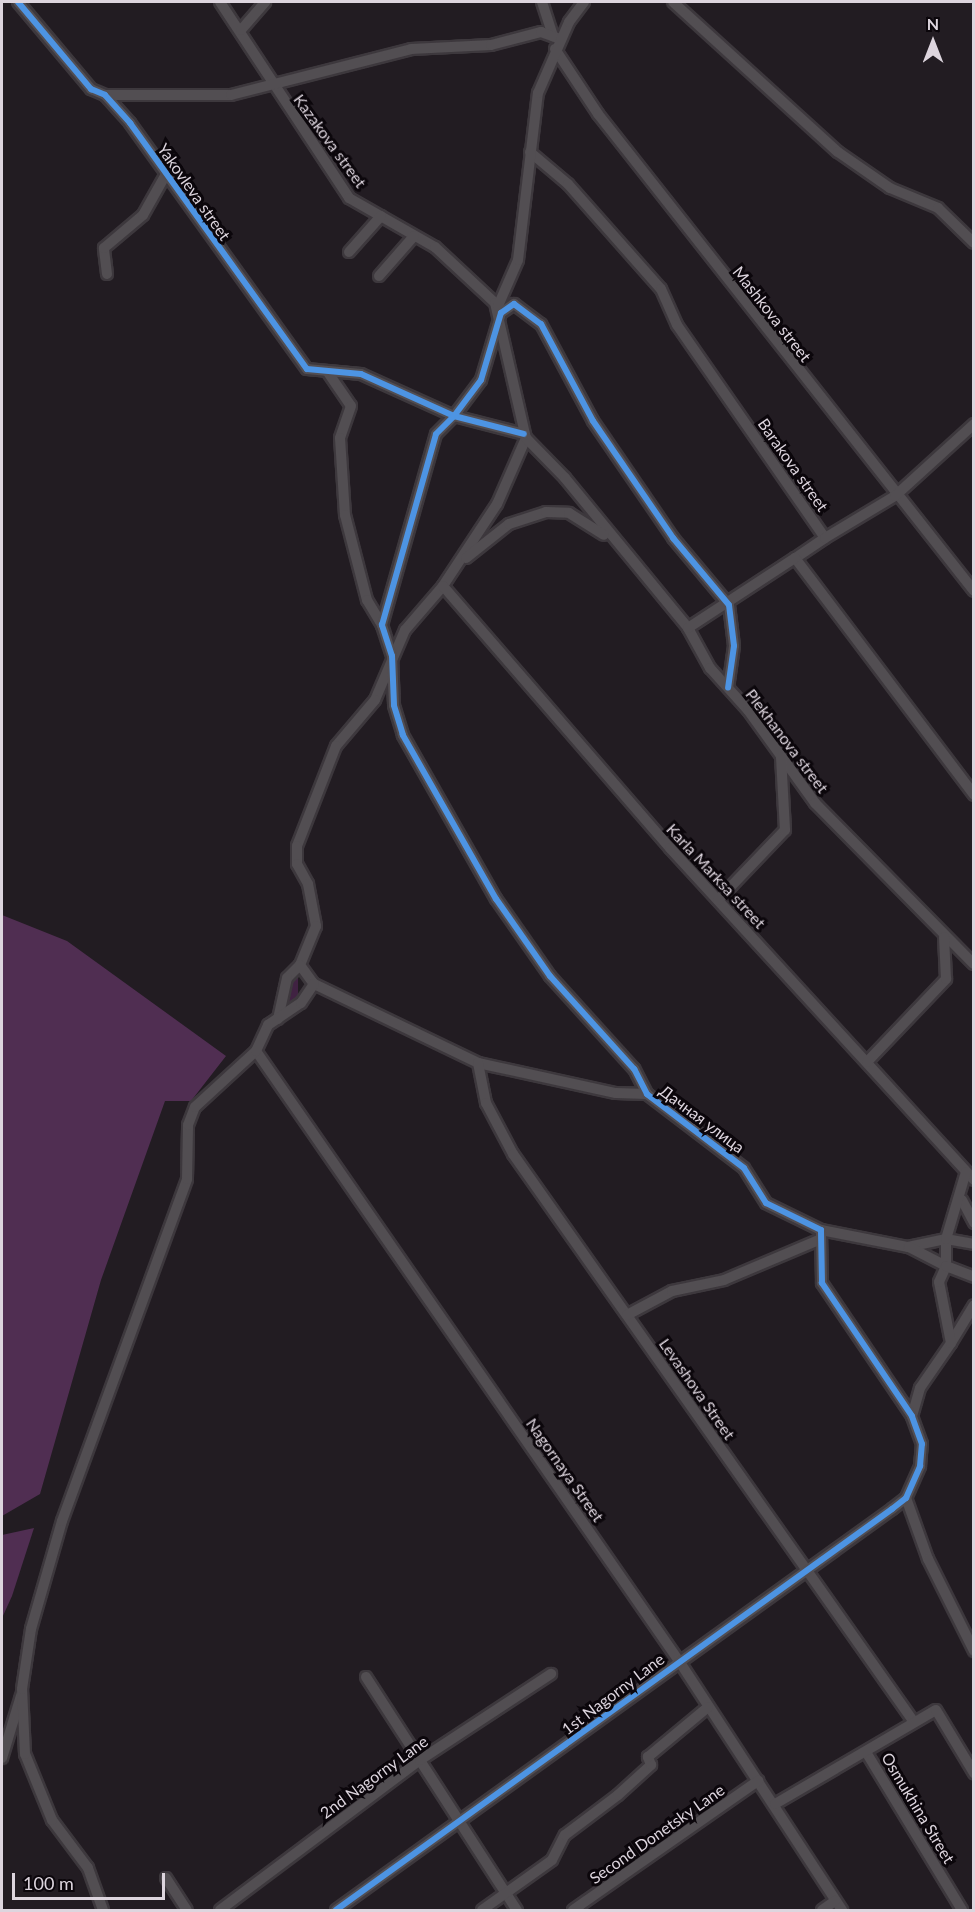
<!DOCTYPE html>
<meta charset="utf-8">
<style>
body{margin:0}
#map{position:relative;width:975px;height:1912px;overflow:hidden;background:#221c22;font-family:Lato,sans-serif}
div>[style]{position:absolute}
.green>*{inset:0;background:#402242}
.forest>*{inset:0;background:#502e52}
.roads{filter:drop-shadow(2px 0 #3d383d) drop-shadow(-2px 0 #3d383d) drop-shadow(0 2px #3d383d) drop-shadow(0 -2px #3d383d)}
.street>*{height:10px;margin:-5px;padding:0 5px;transform-origin:5px;border-radius:5px;background:#524e52}
.cycleway>*{height:6px;margin:-3px;padding:0 3px;transform-origin:3px;border-radius:3px;background:#4d94e3}
span{translate:-50% -50%;white-space:nowrap;text-align:center;line-height:1.15;-webkit-text-stroke:6px #0b060b;paint-order:stroke}
.street-label{font-size:16px;color:#ddd5de}
.frame{position:absolute;inset:0;border:3px solid #ddd5de;pointer-events:none}
.north{position:absolute;left:903px;top:12px;width:60px;height:60px;-webkit-text-stroke:4px #0b060b;paint-order:stroke;rotate:0deg;font-size:16px;font-weight:700;line-height:24px;text-align:center;color:#ddd5de}
.north::after{content:'';display:block;margin:auto;width:21px;height:27px;background:#ddd5de;clip-path:polygon(50% 0,100% 100%,50% 72%,0 100%)}
.scale{position:absolute;left:12px;top:1873px;width:153px;height:27px;box-sizing:border-box;border:3px solid #ddd5de;border-top:0;padding-left:8px;font-size:18px;line-height:21px;white-space:nowrap;color:#ddd5de;-webkit-text-stroke:4px #0b060b;paint-order:stroke}
</style>
<div id="map">
<div class="green">
<i style="clip-path:polygon(298px 971px,298px 997px,281px 1009px,289px 981px)"></i>
</div>
<div class="forest">
<i style="clip-path:polygon(2px 915px,67px 941px,226px 1056px,191px 1101px,165px 1101px,101px 1280px,40px 1494px,2px 1516px)"></i>
<i style="clip-path:polygon(34px 1528px,12px 1596px,2px 1618px,2px 1535px)"></i>
</div>
<div class="roads">
<div class="street">
<i style="left:18px;top:2px;width:114px;rotate:50deg"></i>
<i style="left:91px;top:89px;width:15px;rotate:23deg"></i>
<i style="left:105px;top:95px;width:38px;rotate:48deg"></i>
<i style="left:130px;top:123px;width:303px;rotate:54.3deg"></i>
<i style="left:307px;top:369px;width:54px;rotate:5.3deg"></i>
<i style="left:361px;top:374px;width:102px;rotate:24.3deg"></i>
<i style="left:454px;top:416px;width:45px;rotate:-53.1deg"></i>
<i style="left:481px;top:380px;width:70px;rotate:-73.4deg"></i>
<i style="left:501px;top:313px;width:16px;rotate:-35deg"></i>
<i style="left:514px;top:304px;width:34px;rotate:37deg"></i>
<i style="left:541px;top:324px;width:110px;rotate:61.8deg"></i>
<i style="left:593px;top:421px;width:142px;rotate:55.6deg"></i>
<i style="left:673px;top:538px;width:87px;rotate:50.1deg"></i>
<i style="left:729px;top:605px;width:41px;rotate:83deg"></i>
<i style="left:734px;top:646px;width:42px;rotate:98.1deg"></i>
<i style="left:220px;top:2px;width:235px;rotate:56.6deg"></i>
<i style="left:349px;top:198px;width:99px;rotate:29.7deg"></i>
<i style="left:435px;top:247px;width:82px;rotate:43deg"></i>
<i style="left:495px;top:303px;width:139px;rotate:77.1deg"></i>
<i style="left:526px;top:438px;width:72px;rotate:113.7deg"></i>
<i style="left:497px;top:504px;width:98px;rotate:123.4deg"></i>
<i style="left:443px;top:586px;width:58px;rotate:130.8deg"></i>
<i style="left:405px;top:630px;width:76px;rotate:113.2deg"></i>
<i style="left:375px;top:700px;width:60px;rotate:130.3deg"></i>
<i style="left:336px;top:746px;width:107px;rotate:111.3deg"></i>
<i style="left:297px;top:846px;width:18px;rotate:90deg"></i>
<i style="left:297px;top:864px;width:23px;rotate:61deg"></i>
<i style="left:308px;top:884px;width:43px;rotate:79.2deg"></i>
<i style="left:316px;top:926px;width:42px;rotate:112.3deg"></i>
<i style="left:300px;top:965px;width:18px;rotate:135deg"></i>
<i style="left:287px;top:978px;width:42px;rotate:102.4deg"></i>
<i style="left:542px;top:2px;width:36px;rotate:72deg"></i>
<i style="left:673px;top:2px;width:223px;rotate:42.3deg"></i>
<i style="left:838px;top:152px;width:63px;rotate:34.7deg"></i>
<i style="left:890px;top:188px;width:52px;rotate:22.6deg"></i>
<i style="left:938px;top:208px;width:50px;rotate:44.2deg"></i>
<i style="left:241px;top:30px;width:37px;rotate:-49deg"></i>
<i style="left:555px;top:49px;width:78px;rotate:56.5deg"></i>
<i style="left:598px;top:114px;width:607px;rotate:51.75deg"></i>
<i style="left:105px;top:95px;width:126px"></i>
<i style="left:231px;top:95px;width:186px;rotate:-14.3deg"></i>
<i style="left:411px;top:49px;width:80px;rotate:-2.9deg"></i>
<i style="left:491px;top:45px;width:52px;rotate:-14.6deg"></i>
<i style="left:541px;top:32px;width:20px;rotate:20deg"></i>
<i style="left:530px;top:152px;width:50px;rotate:40.1deg"></i>
<i style="left:568px;top:184px;width:140px;rotate:48.5deg"></i>
<i style="left:661px;top:289px;width:39px;rotate:66deg"></i>
<i style="left:677px;top:325px;width:259px;rotate:55.2deg"></i>
<i style="left:825px;top:538px;width:36px;rotate:146deg"></i>
<i style="left:795px;top:558px;width:297px;rotate:52.9deg"></i>
<i style="left:349px;top:252px;width:48px;rotate:-48.4deg"></i>
<i style="left:107px;top:274px;width:26px;rotate:-97deg"></i>
<i style="left:104px;top:248px;width:51px;rotate:-40.2deg"></i>
<i style="left:143px;top:215px;width:45px;rotate:-60.6deg"></i>
<i style="left:379px;top:276px;width:53px;rotate:-48.8deg"></i>
<i style="left:498px;top:306px;width:50px;rotate:-66.5deg"></i>
<i style="left:518px;top:260px;width:168px;rotate:-83.2deg"></i>
<i style="left:538px;top:93px;width:77px;rotate:-66.4deg"></i>
<i style="left:569px;top:22px;width:25px;rotate:-53deg"></i>
<i style="left:327px;top:371px;width:42px;rotate:55.6deg"></i>
<i style="left:351px;top:406px;width:34px;rotate:109deg"></i>
<i style="left:340px;top:438px;width:77px;rotate:86.3deg"></i>
<i style="left:345px;top:515px;width:88px;rotate:75.5deg"></i>
<i style="left:367px;top:600px;width:29px;rotate:59deg"></i>
<i style="left:526px;top:438px;width:56px;rotate:45.7deg"></i>
<i style="left:565px;top:478px;width:194px;rotate:50.6deg"></i>
<i style="left:688px;top:628px;width:46px;rotate:61.2deg"></i>
<i style="left:710px;top:668px;width:57px;rotate:47.9deg"></i>
<i style="left:748px;top:710px;width:115px;rotate:54.2deg"></i>
<i style="left:815px;top:803px;width:226px;rotate:45.4deg"></i>
<i style="left:825px;top:538px;width:82px;rotate:-31deg"></i>
<i style="left:895px;top:496px;width:107px;rotate:-42.3deg"></i>
<i style="left:466px;top:558px;width:55px;rotate:-38.3deg"></i>
<i style="left:509px;top:524px;width:39px;rotate:-18deg"></i>
<i style="left:546px;top:512px;width:23px;rotate:2deg"></i>
<i style="left:569px;top:513px;width:41px;rotate:32.2deg"></i>
<i style="left:443px;top:586px;width:347px;rotate:49.1deg"></i>
<i style="left:670px;top:848px;width:450px;rotate:47.5deg"></i>
<i style="left:688px;top:628px;width:128px;rotate:-33.2deg"></i>
<i style="left:718px;top:900px;width:97px;rotate:-46.3deg"></i>
<i style="left:785px;top:830px;width:73px;rotate:-93.1deg"></i>
<i style="left:300px;top:965px;width:24px;rotate:54deg"></i>
<i style="left:314px;top:984px;width:182px;rotate:25.7deg"></i>
<i style="left:478px;top:1063px;width:141px;rotate:12.3deg"></i>
<i style="left:616px;top:1093px;width:31px;rotate:2deg"></i>
<i style="left:256px;top:1051px;width:742px;rotate:55.26deg"></i>
<i style="left:679px;top:1661px;width:298px;rotate:56.8deg"></i>
<i style="left:867px;top:1062px;width:115px;rotate:-46.4deg"></i>
<i style="left:946px;top:979px;width:42px;rotate:-92.7deg"></i>
<i style="left:478px;top:1063px;width:41px;rotate:78.7deg"></i>
<i style="left:486px;top:1103px;width:58px;rotate:62.1deg"></i>
<i style="left:513px;top:1154px;width:695px;rotate:54.78deg"></i>
<i style="left:962px;top:1200px;width:26px;rotate:62deg"></i>
<i style="left:821px;top:1230px;width:89px;rotate:11.1deg"></i>
<i style="left:908px;top:1247px;width:39px;rotate:-12deg"></i>
<i style="left:946px;top:1239px;width:28px;rotate:10deg"></i>
<i style="left:909px;top:1247px;width:42px;rotate:27.2deg"></i>
<i style="left:946px;top:1266px;width:27px;rotate:-90deg"></i>
<i style="left:946px;top:1239px;width:70px;rotate:-73.4deg"></i>
<i style="left:627px;top:1315px;width:51px;rotate:-28.1deg"></i>
<i style="left:672px;top:1291px;width:53px;rotate:-11.9deg"></i>
<i style="left:724px;top:1280px;width:105px;rotate:-22.9deg"></i>
<i style="left:951px;top:1343px;width:44px;rotate:-58.8deg"></i>
<i style="left:912px;top:1416px;width:29px;rotate:-74deg"></i>
<i style="left:920px;top:1388px;width:55px;rotate:-55.4deg"></i>
<i style="left:951px;top:1343px;width:62px;rotate:-101.1deg"></i>
<i style="left:939px;top:1282px;width:17px;rotate:-66deg"></i>
<i style="left:946px;top:1266px;width:30px;rotate:21deg"></i>
<i style="left:906px;top:1498px;width:65px;rotate:70.2deg"></i>
<i style="left:928px;top:1559px;width:103px;rotate:63.4deg"></i>
<i style="left:366px;top:1677px;width:278px;rotate:57.1deg"></i>
<i style="left:866px;top:1752px;width:185px;rotate:58.7deg"></i>
<i style="left:2px;top:1758px;width:65px;rotate:-73deg"></i>
<i style="left:775px;top:1804px;width:186px;rotate:-30.3deg"></i>
<i style="left:936px;top:1710px;width:74px;rotate:58.9deg"></i>
<i style="left:166px;top:1878px;width:38px;rotate:57deg"></i>
<i style="left:103px;top:1910px;width:45px;rotate:-109.7deg"></i>
<i style="left:88px;top:1868px;width:60px;rotate:-126.9deg"></i>
<i style="left:52px;top:1820px;width:71px;rotate:-112.2deg"></i>
<i style="left:25px;top:1754px;width:65px;rotate:-92.6deg"></i>
<i style="left:22px;top:1689px;width:61px;rotate:-81.5deg"></i>
<i style="left:31px;top:1629px;width:112px;rotate:-74deg"></i>
<i style="left:62px;top:1521px;width:364px;rotate:-69.9deg"></i>
<i style="left:187px;top:1179px;width:54px;rotate:-88.9deg"></i>
<i style="left:188px;top:1125px;width:19px;rotate:-69deg"></i>
<i style="left:195px;top:1107px;width:83px;rotate:-42.6deg"></i>
<i style="left:256px;top:1051px;width:29px;rotate:-65deg"></i>
<i style="left:268px;top:1025px;width:40px;rotate:-34deg"></i>
<i style="left:301px;top:1003px;width:23px;rotate:-56deg"></i>
<i style="left:220px;top:1910px;width:250px;rotate:-36.9deg"></i>
<i style="left:420px;top:1760px;width:157px;rotate:-33.3deg"></i>
<i style="left:336px;top:1910px;width:686px;rotate:-35.8deg"></i>
<i style="left:892px;top:1509px;width:18px;rotate:-38deg"></i>
<i style="left:906px;top:1498px;width:35px;rotate:-66deg"></i>
<i style="left:920px;top:1466px;width:22px;rotate:-85deg"></i>
<i style="left:922px;top:1444px;width:30px;rotate:-110deg"></i>
<i style="left:912px;top:1416px;width:161px;rotate:-124.1deg"></i>
<i style="left:822px;top:1283px;width:53px;rotate:-91.1deg"></i>
<i style="left:821px;top:1230px;width:61px;rotate:-153.9deg"></i>
<i style="left:766px;top:1203px;width:41px;rotate:-122.2deg"></i>
<i style="left:744px;top:1168px;width:122px;rotate:-142.7deg"></i>
<i style="left:647px;top:1094px;width:28px;rotate:-117deg"></i>
<i style="left:634px;top:1069px;width:125px;rotate:-132.1deg"></i>
<i style="left:550px;top:976px;width:94px;rotate:-125deg"></i>
<i style="left:496px;top:899px;width:189px;rotate:-119.6deg"></i>
<i style="left:403px;top:735px;width:31px;rotate:-107deg"></i>
<i style="left:394px;top:705px;width:49px;rotate:-92.3deg"></i>
<i style="left:392px;top:656px;width:33px;rotate:-108deg"></i>
<i style="left:382px;top:625px;width:198px;rotate:-74.2deg"></i>
<i style="left:436px;top:434px;width:25px;rotate:-45deg"></i>
<i style="left:454px;top:416px;width:72px;rotate:14.4deg"></i>
<i style="left:482px;top:1910px;width:86px;rotate:-35.5deg"></i>
<i style="left:552px;top:1860px;width:28px;rotate:-63deg"></i>
<i style="left:565px;top:1835px;width:66px;rotate:-37deg"></i>
<i style="left:618px;top:1795px;width:45px;rotate:-42.3deg"></i>
<i style="left:651px;top:1765px;width:9px;rotate:-111deg"></i>
<i style="left:648px;top:1757px;width:78px;rotate:-39.8deg"></i>
<i style="left:573px;top:1910px;width:226px;rotate:-34.9deg"></i>
<i style="left:822px;top:1910px;width:16px;rotate:-35deg"></i>
</div>
</div>
<div class="cycleway">
<i style="left:18px;top:2px;width:114px;rotate:50deg"></i>
<i style="left:91px;top:89px;width:15px;rotate:23deg"></i>
<i style="left:105px;top:95px;width:38px;rotate:48deg"></i>
<i style="left:130px;top:123px;width:303px;rotate:54.3deg"></i>
<i style="left:307px;top:369px;width:54px;rotate:5.3deg"></i>
<i style="left:361px;top:374px;width:102px;rotate:24.3deg"></i>
<i style="left:454px;top:416px;width:45px;rotate:-53.1deg"></i>
<i style="left:481px;top:380px;width:70px;rotate:-73.4deg"></i>
<i style="left:501px;top:313px;width:16px;rotate:-35deg"></i>
<i style="left:514px;top:304px;width:34px;rotate:37deg"></i>
<i style="left:541px;top:324px;width:110px;rotate:61.8deg"></i>
<i style="left:593px;top:421px;width:142px;rotate:55.6deg"></i>
<i style="left:673px;top:538px;width:87px;rotate:50.1deg"></i>
<i style="left:729px;top:605px;width:41px;rotate:83deg"></i>
<i style="left:734px;top:646px;width:42px;rotate:98.1deg"></i>
<i style="left:336px;top:1910px;width:686px;rotate:-35.8deg"></i>
<i style="left:892px;top:1509px;width:18px;rotate:-38deg"></i>
<i style="left:906px;top:1498px;width:35px;rotate:-66deg"></i>
<i style="left:920px;top:1466px;width:22px;rotate:-85deg"></i>
<i style="left:922px;top:1444px;width:30px;rotate:-110deg"></i>
<i style="left:912px;top:1416px;width:161px;rotate:-124.1deg"></i>
<i style="left:822px;top:1283px;width:53px;rotate:-91.1deg"></i>
<i style="left:821px;top:1230px;width:61px;rotate:-153.9deg"></i>
<i style="left:766px;top:1203px;width:41px;rotate:-122.2deg"></i>
<i style="left:744px;top:1168px;width:122px;rotate:-142.7deg"></i>
<i style="left:647px;top:1094px;width:28px;rotate:-117deg"></i>
<i style="left:634px;top:1069px;width:125px;rotate:-132.1deg"></i>
<i style="left:550px;top:976px;width:94px;rotate:-125deg"></i>
<i style="left:496px;top:899px;width:189px;rotate:-119.6deg"></i>
<i style="left:403px;top:735px;width:31px;rotate:-107deg"></i>
<i style="left:394px;top:705px;width:49px;rotate:-92.3deg"></i>
<i style="left:392px;top:656px;width:33px;rotate:-108deg"></i>
<i style="left:382px;top:625px;width:198px;rotate:-74.2deg"></i>
<i style="left:436px;top:434px;width:25px;rotate:-45deg"></i>
<i style="left:454px;top:416px;width:72px;rotate:14.4deg"></i>
</div>
<div class="street-label">
<span style="left:330px;top:141px;rotate:54deg">Kazakova street</span>
<span style="left:194px;top:192px;rotate:55deg">Yakovleva street</span>
<span style="left:772px;top:314px;rotate:52deg">Mashkova street</span>
<span style="left:793px;top:465px;rotate:55deg">Barakova street</span>
<span style="left:787px;top:741px;rotate:53deg">Plekhanova street</span>
<span style="left:716px;top:876px;rotate:47deg">Karla Marksa street</span>
<span style="left:702px;top:1119px;rotate:37deg">Дачная улица</span>
<span style="left:697px;top:1389px;rotate:55deg">Levashova Street</span>
<span style="left:565px;top:1470px;rotate:55deg">Nagornaya Street</span>
<span style="left:613px;top:1694px;rotate:-37deg">1st Nagorny Lane</span>
<span style="left:374px;top:1777px;rotate:-36deg">2nd Nagorny Lane</span>
<span style="left:918px;top:1808px;rotate:59deg">Osmukhina Street</span>
<span style="left:657px;top:1834px;rotate:-35deg">Second Donetsky Lane</span>
</div>
<div class="frame"></div>
<div class="north">N</div>
<div class="scale">100 m</div>
</div>
